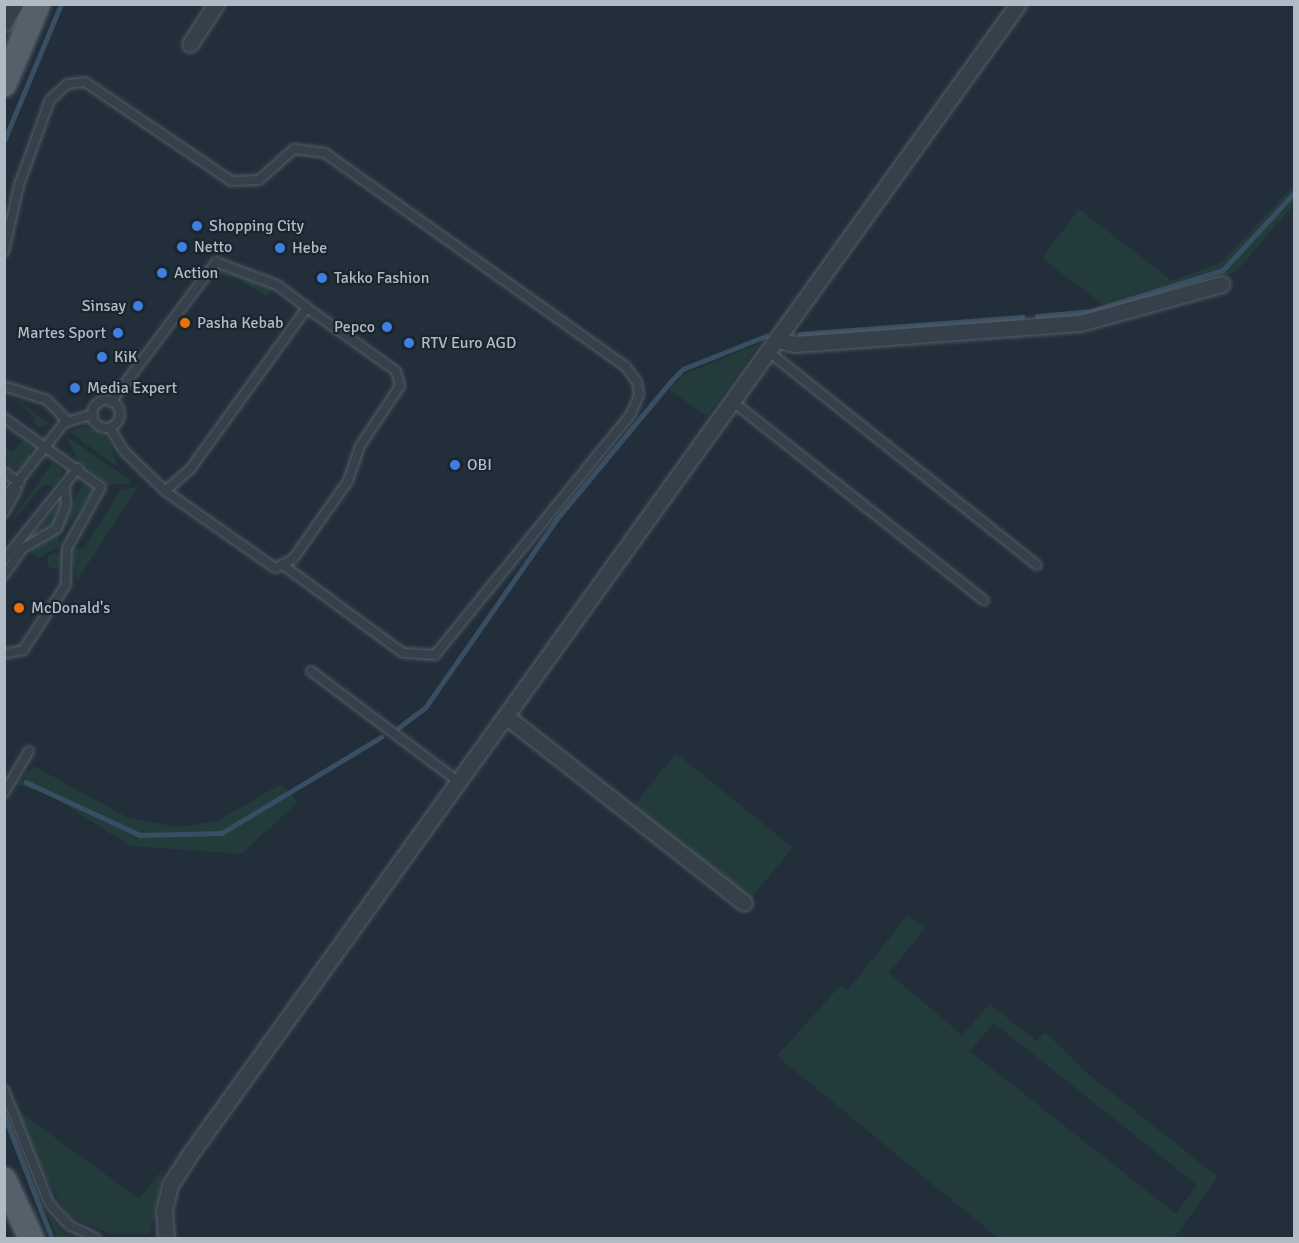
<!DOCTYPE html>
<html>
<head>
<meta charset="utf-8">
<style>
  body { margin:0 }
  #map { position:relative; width:1299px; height:1243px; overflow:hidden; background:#222f3a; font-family:Signika,sans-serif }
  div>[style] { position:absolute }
  .green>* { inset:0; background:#243b3b; transform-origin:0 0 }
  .round { border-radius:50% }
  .stream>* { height:4.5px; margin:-2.25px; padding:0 2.25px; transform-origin:2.25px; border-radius:2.25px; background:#384e63 }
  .roads { filter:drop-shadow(0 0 2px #545e68) drop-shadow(0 0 2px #545e68) }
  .lane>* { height:8px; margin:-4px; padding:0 4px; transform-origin:4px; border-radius:4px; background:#36404a }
  .lane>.ring { margin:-4px; padding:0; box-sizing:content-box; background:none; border:8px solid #36404a; border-radius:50% }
  .street>* { height:15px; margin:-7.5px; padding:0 7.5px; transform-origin:7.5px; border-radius:7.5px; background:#36404a }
  .primary>* { height:24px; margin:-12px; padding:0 12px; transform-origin:12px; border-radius:12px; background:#54606a }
  .dots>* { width:16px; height:16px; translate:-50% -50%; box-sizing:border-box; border:3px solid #1b252f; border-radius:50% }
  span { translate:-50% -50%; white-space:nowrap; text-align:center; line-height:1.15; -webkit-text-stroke:4.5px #1b252f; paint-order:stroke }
  .poi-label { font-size:16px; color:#b1bbc6 }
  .left { translate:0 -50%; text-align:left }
  .right { translate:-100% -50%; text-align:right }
  .frame { position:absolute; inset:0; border:6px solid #b1bbc6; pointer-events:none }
</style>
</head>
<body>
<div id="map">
  <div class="green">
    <i style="clip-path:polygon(22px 5px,26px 5px,5px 53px,5px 39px)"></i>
    <i style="clip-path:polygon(1294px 185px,1294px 204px,1236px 272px,1110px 310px,1042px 258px,1079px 209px,1172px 281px,1222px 262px)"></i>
    <i style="clip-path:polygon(219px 269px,272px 289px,267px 297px,237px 278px,212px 273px)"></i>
    <i style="clip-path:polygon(760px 343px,707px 416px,668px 389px,685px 374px)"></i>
    <i style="clip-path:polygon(5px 392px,52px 425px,37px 427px,33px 415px)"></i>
    <i style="clip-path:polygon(84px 426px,108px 438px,118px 467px,69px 432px)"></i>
    <i style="clip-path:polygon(66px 436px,130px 480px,130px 483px,109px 485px,77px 459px)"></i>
    <i style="clip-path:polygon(24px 440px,32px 446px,30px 458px,23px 468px,8px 469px,5px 447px,12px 452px)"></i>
    <i style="clip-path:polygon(52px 463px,62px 470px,60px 478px,54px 486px,43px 485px,5px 530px)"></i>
    <i style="clip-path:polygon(84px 482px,91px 484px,91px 495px,58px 537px,60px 545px,39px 558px,28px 551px,58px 532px)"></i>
    <i style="clip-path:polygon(138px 487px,77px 581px,70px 548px,83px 549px,121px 490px)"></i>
    <i style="clip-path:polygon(57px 506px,56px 522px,28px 539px)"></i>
    <i class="round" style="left:47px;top:553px;width:16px;height:16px"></i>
    <i style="left:676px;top:753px;width:150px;height:70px;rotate:39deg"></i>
    <i style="clip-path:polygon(34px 766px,128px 818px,178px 827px,217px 821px,281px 784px,298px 802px,241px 854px,130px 846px,52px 796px,15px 784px)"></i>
    <i style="clip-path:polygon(evenodd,908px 915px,925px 928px,889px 973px,962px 1035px,990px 1004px,1036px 1041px,1045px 1032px,1087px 1073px,1218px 1177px,1174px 1238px,998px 1238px,777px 1056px,841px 985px,848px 990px,908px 915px,994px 1023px,1197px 1185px,1176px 1214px,970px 1051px,994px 1023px)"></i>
    <i style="clip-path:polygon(16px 1109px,139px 1199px,163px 1169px,150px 1234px,112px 1234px,69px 1216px,37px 1164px)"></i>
    <i style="clip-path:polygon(45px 1210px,64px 1233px,73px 1238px,57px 1238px)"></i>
  </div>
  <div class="stream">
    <i style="left:4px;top:141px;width:148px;rotate:-67.4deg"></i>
    <i style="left:1037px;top:316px;width:55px;rotate:-5.2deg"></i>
    <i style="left:1092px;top:311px;width:137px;rotate:-17.4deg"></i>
    <i style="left:1223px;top:270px;width:105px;rotate:-47.3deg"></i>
    <i style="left:800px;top:334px;width:223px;rotate:-4.4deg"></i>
    <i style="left:398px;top:728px;width:34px;rotate:-37deg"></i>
    <i style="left:425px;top:708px;width:229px;rotate:-55.1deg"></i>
    <i style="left:556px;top:520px;width:179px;rotate:-50.4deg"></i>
    <i style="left:670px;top:382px;width:18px;rotate:-45deg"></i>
    <i style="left:683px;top:369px;width:89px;rotate:-21.7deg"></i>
    <i style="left:26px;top:782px;width:126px;rotate:24.9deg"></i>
    <i style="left:140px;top:835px;width:82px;rotate:-1.4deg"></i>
    <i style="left:222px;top:833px;width:186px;rotate:-31.1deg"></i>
    <i style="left:4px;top:1114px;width:133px;rotate:68.8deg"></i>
  </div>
  <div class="roads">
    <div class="lane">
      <i style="left:4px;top:252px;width:69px;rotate:-77.4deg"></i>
      <i style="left:19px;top:185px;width:90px;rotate:-70deg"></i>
      <i style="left:50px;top:100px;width:23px;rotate:-43deg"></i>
      <i style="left:67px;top:84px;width:18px;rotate:-6deg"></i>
      <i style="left:85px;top:82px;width:176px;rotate:34.1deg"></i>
      <i style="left:231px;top:181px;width:28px;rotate:-2deg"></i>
      <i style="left:259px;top:180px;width:47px;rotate:-41.5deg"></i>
      <i style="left:294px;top:149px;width:31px;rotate:7deg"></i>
      <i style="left:325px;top:153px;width:369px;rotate:35.4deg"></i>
      <i style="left:626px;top:367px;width:19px;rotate:54deg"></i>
      <i style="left:637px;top:382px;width:13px;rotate:81deg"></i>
      <i style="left:639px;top:395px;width:21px;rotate:113deg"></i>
      <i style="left:631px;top:414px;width:311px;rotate:129.1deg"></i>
      <i style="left:435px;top:655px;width:32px;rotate:-176deg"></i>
      <i style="left:403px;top:653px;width:147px;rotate:-143.8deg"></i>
      <i style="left:307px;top:308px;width:109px;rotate:35.3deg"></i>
      <i style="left:396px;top:371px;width:16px;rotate:75deg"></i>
      <i style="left:400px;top:386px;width:72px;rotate:123.7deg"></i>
      <i style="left:360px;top:446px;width:37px;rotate:109deg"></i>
      <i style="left:348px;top:481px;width:95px;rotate:125.2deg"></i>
      <i style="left:293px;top:559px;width:20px;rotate:153deg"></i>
      <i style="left:275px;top:568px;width:134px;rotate:-145deg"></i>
      <i style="left:165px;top:491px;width:35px;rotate:-41deg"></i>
      <i style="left:191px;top:468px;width:198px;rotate:-54.1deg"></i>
      <i style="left:769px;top:352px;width:342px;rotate:38.5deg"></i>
      <i style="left:4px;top:386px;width:45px;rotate:18deg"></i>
      <i style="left:47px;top:400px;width:29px;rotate:46deg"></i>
      <i class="ring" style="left:92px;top:400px;width:20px;height:20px"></i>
      <i style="left:111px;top:402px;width:175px;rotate:-53.1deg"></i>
      <i style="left:216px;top:262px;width:65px;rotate:20.7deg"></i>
      <i style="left:277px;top:285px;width:38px;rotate:37deg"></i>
      <i style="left:733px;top:402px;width:320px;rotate:38.3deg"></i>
      <i style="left:4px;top:418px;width:119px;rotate:35.4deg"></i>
      <i style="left:101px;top:487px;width:70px;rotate:119.1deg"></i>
      <i style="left:67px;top:548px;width:37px;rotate:92deg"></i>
      <i style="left:66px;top:585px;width:78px;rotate:123.5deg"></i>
      <i style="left:23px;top:650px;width:19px;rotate:168deg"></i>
      <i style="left:110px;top:428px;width:26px;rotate:59deg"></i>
      <i style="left:123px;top:450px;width:59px;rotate:44.3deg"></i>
      <i style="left:4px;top:472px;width:19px;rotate:35deg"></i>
      <i style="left:4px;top:499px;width:97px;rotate:-51.7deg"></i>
      <i style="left:64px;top:423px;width:30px;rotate:-17deg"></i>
      <i style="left:4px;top:513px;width:26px;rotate:-61deg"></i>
      <i style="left:4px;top:560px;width:118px;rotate:-51.2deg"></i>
      <i style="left:4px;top:575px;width:33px;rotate:-55deg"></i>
      <i style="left:23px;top:548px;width:39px;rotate:-30deg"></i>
      <i style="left:57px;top:528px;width:26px;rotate:-69deg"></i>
      <i style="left:66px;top:504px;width:19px;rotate:-93deg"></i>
      <i style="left:311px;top:671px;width:185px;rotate:36.9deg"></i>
      <i style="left:4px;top:793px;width:49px;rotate:-59.2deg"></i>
      <i style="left:4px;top:1090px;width:122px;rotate:68.3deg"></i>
      <i style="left:49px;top:1203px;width:30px;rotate:48deg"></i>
      <i style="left:69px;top:1225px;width:30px;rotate:26deg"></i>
    </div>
    <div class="street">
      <i style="left:4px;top:23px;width:22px;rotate:-60deg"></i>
      <i style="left:190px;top:44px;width:48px;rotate:-57deg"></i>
      <i style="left:778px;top:340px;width:17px;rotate:13deg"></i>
      <i style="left:795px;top:344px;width:286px;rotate:-4.2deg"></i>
      <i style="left:1080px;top:323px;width:147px;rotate:-15.4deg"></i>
      <i style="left:507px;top:717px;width:301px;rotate:38.1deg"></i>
      <i style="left:166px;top:1238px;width:27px;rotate:-94deg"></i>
      <i style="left:164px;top:1211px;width:27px;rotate:-77deg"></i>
      <i style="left:170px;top:1185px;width:33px;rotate:-57deg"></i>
      <i style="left:188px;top:1157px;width:1421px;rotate:-54.25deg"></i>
    </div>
    <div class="primary">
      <i style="left:4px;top:84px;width:87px;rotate:-67deg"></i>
      <i style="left:4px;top:1180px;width:64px;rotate:65deg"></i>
    </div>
  </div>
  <div class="dots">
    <i style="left:197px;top:226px;background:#3f7fe0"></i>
    <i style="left:182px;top:247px;background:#3f7fe0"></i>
    <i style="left:280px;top:248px;background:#3f7fe0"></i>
    <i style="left:162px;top:273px;background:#3f7fe0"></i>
    <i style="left:322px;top:278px;background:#3f7fe0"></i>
    <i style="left:138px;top:306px;background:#3f7fe0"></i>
    <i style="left:185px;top:323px;background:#e8710a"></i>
    <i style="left:387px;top:327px;background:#3f7fe0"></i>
    <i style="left:118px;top:333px;background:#3f7fe0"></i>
    <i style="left:409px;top:343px;background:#3f7fe0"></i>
    <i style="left:102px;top:357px;background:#3f7fe0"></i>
    <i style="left:75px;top:388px;background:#3f7fe0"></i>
    <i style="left:455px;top:465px;background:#3f7fe0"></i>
    <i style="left:19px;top:608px;background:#e8710a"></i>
  </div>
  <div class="poi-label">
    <span class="left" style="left:209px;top:226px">Shopping City</span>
    <span class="left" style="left:194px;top:247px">Netto</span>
    <span class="left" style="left:292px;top:248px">Hebe</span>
    <span class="left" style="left:174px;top:273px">Action</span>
    <span class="left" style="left:334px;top:278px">Takko Fashion</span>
    <span class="right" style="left:126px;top:306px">Sinsay</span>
    <span class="left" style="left:197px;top:323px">Pasha Kebab</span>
    <span class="right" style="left:375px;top:327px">Pepco</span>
    <span class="right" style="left:106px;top:333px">Martes Sport</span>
    <span class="left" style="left:421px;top:343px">RTV Euro AGD</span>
    <span class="left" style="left:114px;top:357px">KiK</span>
    <span class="left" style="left:87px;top:388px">Media Expert</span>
    <span class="left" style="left:467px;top:465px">OBI</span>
    <span class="left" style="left:31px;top:608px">McDonald's</span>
  </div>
  <div class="frame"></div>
</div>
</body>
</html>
